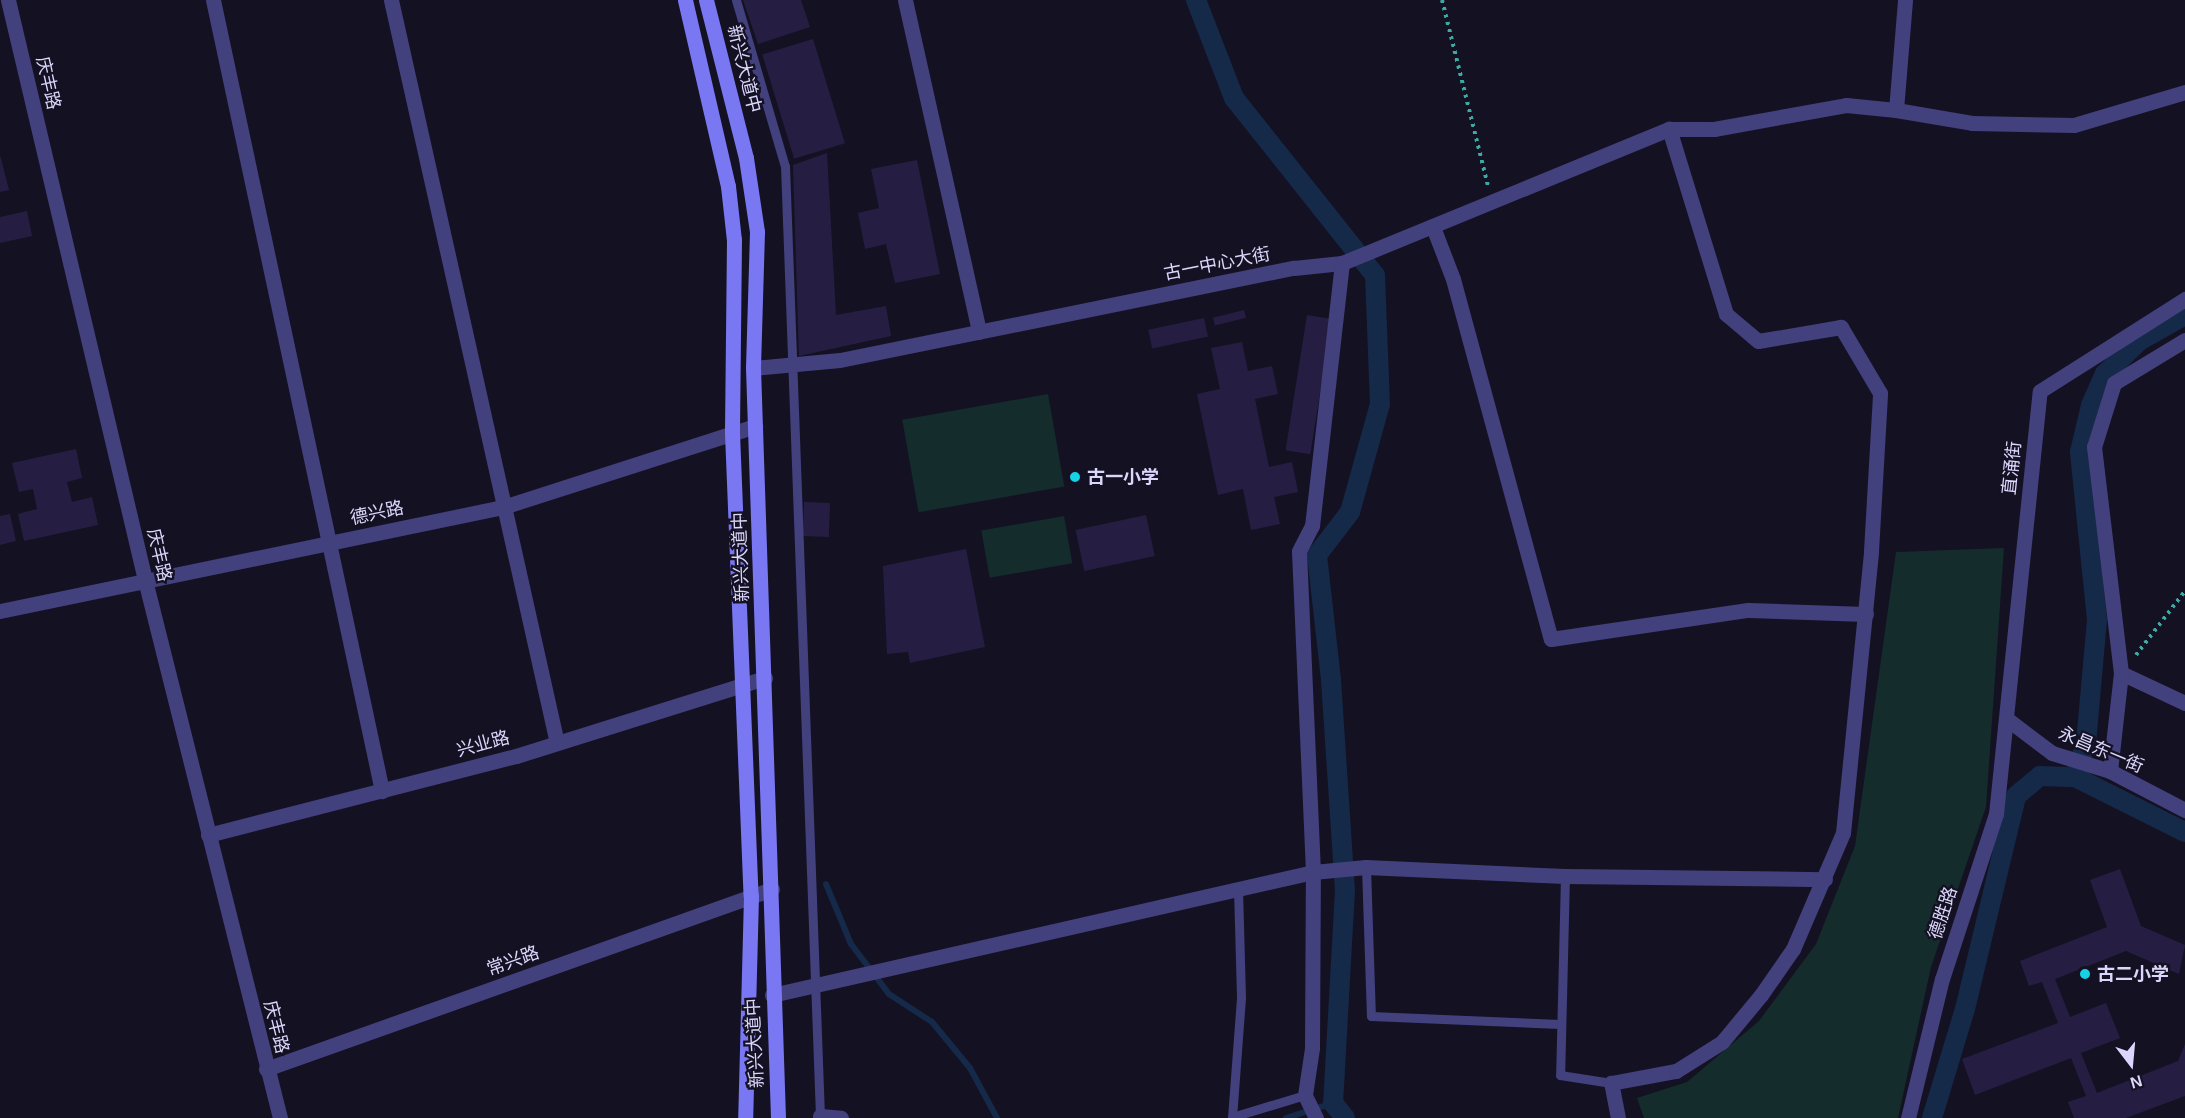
<!DOCTYPE html>
<html>
<head>
<meta charset="utf-8">
<style>
  body { margin:0 }
  #map { position:relative; width:2185px; height:1118px; overflow:hidden; background:#141123; font-family:Helvetica,"Noto Sans SC",sans-serif }
  div>[style] { position:absolute }
  .green>* { inset:0; background:#142c2b; transform-origin:0 0 }
  .stream>* { height:6px; margin:-3px; padding:0 3px; transform-origin:3px; border-radius:3px; background:#152949 }
  .canal>* { height:20px; margin:-10px; padding:0 10px; transform-origin:10px; border-radius:10px; background:#152949 }
  .building>* { inset:0; background:#261e42; transform-origin:0 0 }
  .path>* { height:4px; margin-top:-2px; transform-origin:0; background:repeating-linear-gradient(90deg,#3baba4 0 3px,transparent 0 7.5px) }
  .service>* { height:9px; margin:-4.5px; padding:0 4.5px; transform-origin:4.5px; border-radius:4.5px; background:#42407d }
  .minor>* { height:15px; margin:-7.5px; padding:0 7.5px; transform-origin:7.5px; border-radius:7.5px; background:#42407d }
  .secondary>* { height:15px; margin:-7.5px; padding:0 7.5px; transform-origin:7.5px; border-radius:7.5px; background:#7a77f2 }
  .dots>* { width:16px; height:16px; translate:-50% -50%; box-sizing:border-box; border:3px solid #141123; border-radius:50% }
  span { translate:-50% -50%; white-space:nowrap; text-align:center; line-height:1.15; -webkit-text-stroke:4.5px #141123; paint-order:stroke }
  .street-label { font-size:18px; color:#dbd6fb }
  .poi-label { font-size:18px; color:#dbd6fb; font-weight:700 }
  .left { translate:0 -50%; text-align:left }
  .north { position:absolute; left:2101px; top:1034px; width:60px; height:60px; -webkit-text-stroke:4px #141123; paint-order:stroke; rotate:164deg; font-size:16px; font-weight:700; line-height:24px; text-align:center; color:#dbd6fb }
  .north::after { content:''; display:block; margin:auto; width:21px; height:27px; background:#dbd6fb; clip-path:polygon(50% 0,100% 100%,50% 72%,0 100%) }
</style>
</head>
<body>
<div id="map">
  <div class="green">
    <i style="left:1048px;top:394px;width:94px;height:148px;rotate:80deg"></i>
    <i style="left:1064px;top:516px;width:48px;height:84px;rotate:80deg"></i>
    <i style="clip-path:polygon(2004px 548px,1986px 807px,1931px 967px,1898px 1118px,1644px 1118px,1637px 1098px,1687px 1082px,1759px 1021px,1816px 944px,1855px 846px,1896px 552px)"></i>
  </div>
  <div class="stream">
    <i style="left:826px;top:884px;width:65px;rotate:67.4deg"></i>
    <i style="left:851px;top:944px;width:63px;rotate:52.8deg"></i>
    <i style="left:889px;top:994px;width:51px;rotate:33.1deg"></i>
    <i style="left:932px;top:1022px;width:60px;rotate:50.4deg"></i>
    <i style="left:970px;top:1068px;width:57px;rotate:61.6deg"></i>
    <i style="left:1286px;top:1118px;width:49px;rotate:-17.7deg"></i>
  </div>
  <div class="canal">
    <i style="left:1196px;top:0;width:105px;rotate:68.8deg"></i>
    <i style="left:1234px;top:98px;width:226px;rotate:51.5deg"></i>
    <i style="left:1375px;top:275px;width:129px;rotate:87.8deg"></i>
    <i style="left:1380px;top:404px;width:112px;rotate:105.5deg"></i>
    <i style="left:1350px;top:512px;width:54px;rotate:127.5deg"></i>
    <i style="left:1317px;top:555px;width:126px;rotate:83.6deg"></i>
    <i style="left:1331px;top:680px;width:210px;rotate:86.2deg"></i>
    <i style="left:1345px;top:890px;width:213px;rotate:93.2deg"></i>
    <i style="left:1333px;top:1103px;width:19px;rotate:51deg"></i>
    <i style="left:2075px;top:777px;width:36px;rotate:-72deg"></i>
    <i style="left:2086px;top:743px;width:123px;rotate:-84.9deg"></i>
    <i style="left:2097px;top:620px;width:169px;rotate:-95.8deg"></i>
    <i style="left:2080px;top:452px;width:48px;rotate:-76.8deg"></i>
    <i style="left:2091px;top:405px;width:34px;rotate:-66deg"></i>
    <i style="left:2105px;top:374px;width:47px;rotate:-44.1deg"></i>
    <i style="left:2139px;top:341px;width:53px;rotate:-29.5deg"></i>
    <i style="left:1932px;top:1118px;width:114px;rotate:-73.2deg"></i>
    <i style="left:1965px;top:1009px;width:219px;rotate:-76.5deg"></i>
    <i style="left:2016px;top:796px;width:31px;rotate:-40deg"></i>
    <i style="left:2040px;top:776px;width:35px;rotate:2deg"></i>
    <i style="left:2075px;top:777px;width:123px;rotate:26.6deg"></i>
  </div>
  <div class="building">
    <i style="clip-path:polygon(743px 0,801px 0,810px 27px,758px 44px)"></i>
    <i style="left:813px;top:39px;width:109px;height:53px;rotate:73deg"></i>
    <i style="clip-path:polygon(827px 153px,836px 315px,886px 306px,891px 336px,799px 356px,793px 165px)"></i>
    <i style="clip-path:polygon(0 155px,9px 190px,0 192px)"></i>
    <i style="clip-path:polygon(917px 160px,940px 274px,895px 283px,886px 244px,865px 249px,858px 213px,879px 208px,871px 169px)"></i>
    <i style="clip-path:polygon(27px 211px,32px 236px,0 243px,0 217px)"></i>
    <i style="left:1244px;top:310px;width:8px;height:32px;rotate:76deg"></i>
    <i style="left:1307px;top:315px;width:25px;height:137px;rotate:9deg"></i>
    <i style="left:1204px;top:318px;width:19px;height:57px;rotate:78deg"></i>
    <i style="clip-path:polygon(1242px 342px,1248px 371px,1272px 366px,1278px 394px,1255px 399px,1269px 467px,1292px 462px,1298px 492px,1274px 497px,1280px 524px,1251px 530px,1243px 489px,1218px 495px,1197px 394px,1220px 389px,1211px 348px)"></i>
    <i style="clip-path:polygon(76px 449px,82px 478px,67px 482px,72px 502px,92px 497px,98px 525px,24px 541px,18px 514px,37px 509px,33px 489px,19px 492px,12px 463px)"></i>
    <i style="left:804px;top:502px;width:26px;height:34px;rotate:2deg"></i>
    <i style="clip-path:polygon(10px 514px,16px 541px,0 545px,0 516px)"></i>
    <i style="left:1146px;top:515px;width:42px;height:72px;rotate:78deg"></i>
    <i style="clip-path:polygon(966px 549px,985px 647px,910px 663px,908px 652px,887px 654px,883px 566px)"></i>
    <i style="clip-path:polygon(2120px 869px,2141px 926px,2185px 945px,2179px 974px,2126px 951px,2055px 979px,2070px 1017px,2106px 1003px,2120px 1038px,2081px 1053px,2097px 1093px,2178px 1061px,2185px 1044px,2185px 1096px,2126px 1118px,2074px 1118px,2068px 1102px,2086px 1096px,2071px 1058px,1975px 1095px,1962px 1059px,2058px 1023px,2042px 982px,2029px 986px,2020px 961px,2107px 927px,2090px 880px)"></i>
  </div>
  <div class="path">
    <i style="left:1442px;top:0;width:192px;rotate:76.1deg"></i>
    <i style="left:2136px;top:655px;width:81px;rotate:-52.6deg"></i>
  </div>
  <div class="service">
    <i style="left:736px;top:0;width:173px;rotate:73.6deg"></i>
    <i style="left:785px;top:166px;width:953px;rotate:87.89deg"></i>
    <i style="left:1366px;top:867px;width:149px;rotate:88.1deg"></i>
    <i style="left:1371px;top:1016px;width:189px;rotate:2.4deg"></i>
    <i style="left:1565px;top:876px;width:199px;rotate:91.4deg"></i>
    <i style="left:1560px;top:1075px;width:52px;rotate:8.9deg"></i>
    <i style="left:1238px;top:889px;width:109px;rotate:88.4deg"></i>
    <i style="left:1241px;top:998px;width:119px;rotate:94.3deg"></i>
    <i style="left:1232px;top:1117px;width:76px;rotate:-16.8deg"></i>
  </div>
  <div class="minor">
    <i style="left:8px;top:0;width:596px;rotate:76.71deg"></i>
    <i style="left:145px;top:580px;width:555px;rotate:75.91deg"></i>
    <i style="left:213px;top:0;width:809px;rotate:77.94deg"></i>
    <i style="left:391px;top:0;width:761px;rotate:77.41deg"></i>
    <i style="left:905px;top:0;width:340px;rotate:77.4deg"></i>
    <i style="left:1896px;top:110px;width:77px;rotate:9.7deg"></i>
    <i style="left:1972px;top:123px;width:102px;rotate:1.1deg"></i>
    <i style="left:2074px;top:125px;width:116px;rotate:-16.6deg"></i>
    <i style="left:1433px;top:227px;width:56px;rotate:69deg"></i>
    <i style="left:1453px;top:279px;width:373px;rotate:74.8deg"></i>
    <i style="left:1551px;top:639px;width:199px;rotate:-8.4deg"></i>
    <i style="left:1748px;top:610px;width:118px;rotate:1.9deg"></i>
    <i style="left:753px;top:368px;width:87px;rotate:-5.3deg"></i>
    <i style="left:840px;top:360px;width:463px;rotate:-11.5deg"></i>
    <i style="left:1294px;top:268px;width:48px;rotate:-5.9deg"></i>
    <i style="left:1342px;top:263px;width:353px;rotate:-22.3deg"></i>
    <i style="left:1669px;top:129px;width:45px"></i>
    <i style="left:1714px;top:129px;width:134px;rotate:-10.3deg"></i>
    <i style="left:1846px;top:105px;width:50px;rotate:5.7deg"></i>
    <i style="left:1896px;top:110px;width:110px;rotate:-85.3deg"></i>
    <i style="left:0;top:611px;width:514px;rotate:-11.68deg"></i>
    <i style="left:503px;top:507px;width:265px;rotate:-17.8deg"></i>
    <i style="left:2121px;top:673px;width:71px;rotate:25.1deg"></i>
    <i style="left:2007px;top:719px;width:56px;rotate:37.1deg"></i>
    <i style="left:2052px;top:753px;width:61px;rotate:17.2deg"></i>
    <i style="left:2110px;top:771px;width:85px;rotate:27.5deg"></i>
    <i style="left:2110px;top:771px;width:99px;rotate:-83.6deg"></i>
    <i style="left:2121px;top:673px;width:228px;rotate:-96.8deg"></i>
    <i style="left:2094px;top:447px;width:67px;rotate:-72.6deg"></i>
    <i style="left:2114px;top:383px;width:83px;rotate:-31.2deg"></i>
    <i style="left:208px;top:835px;width:318px;rotate:-14.4deg"></i>
    <i style="left:516px;top:756px;width:261px;rotate:-17.4deg"></i>
    <i style="left:772px;top:995px;width:555px;rotate:-12.81deg"></i>
    <i style="left:1313px;top:872px;width:53px;rotate:-5.4deg"></i>
    <i style="left:1366px;top:867px;width:199px;rotate:2.6deg"></i>
    <i style="left:1565px;top:876px;width:260px;rotate:0.7deg"></i>
    <i style="left:266px;top:1069px;width:537px;rotate:-19.58deg"></i>
    <i style="left:820px;top:1116px;width:21px;rotate:5deg"></i>
    <i style="left:1316px;top:1118px;width:25px;rotate:-116deg"></i>
    <i style="left:1305px;top:1095px;width:48px;rotate:-81.5deg"></i>
    <i style="left:1312px;top:1048px;width:176px;rotate:-89.7deg"></i>
    <i style="left:1313px;top:872px;width:321px;rotate:-92.5deg"></i>
    <i style="left:1299px;top:551px;width:28px;rotate:-63deg"></i>
    <i style="left:1312px;top:526px;width:265px;rotate:-83.5deg"></i>
    <i style="left:1618px;top:1118px;width:36px;rotate:-101deg"></i>
    <i style="left:1611px;top:1083px;width:66px;rotate:-10.5deg"></i>
    <i style="left:1676px;top:1071px;width:54px;rotate:-32.2deg"></i>
    <i style="left:1722px;top:1042px;width:61px;rotate:-50.3deg"></i>
    <i style="left:1761px;top:995px;width:56px;rotate:-55.2deg"></i>
    <i style="left:1793px;top:949px;width:126px;rotate:-66.7deg"></i>
    <i style="left:1843px;top:833px;width:283px;rotate:-84.3deg"></i>
    <i style="left:1871px;top:551px;width:158px;rotate:-86.7deg"></i>
    <i style="left:1880px;top:393px;width:77px;rotate:-120.6deg"></i>
    <i style="left:1841px;top:327px;width:84px;rotate:170.4deg"></i>
    <i style="left:1758px;top:341px;width:42px;rotate:-139.8deg"></i>
    <i style="left:1726px;top:314px;width:194px;rotate:-107.1deg"></i>
    <i style="left:1908px;top:1118px;width:143px;rotate:-76.3deg"></i>
    <i style="left:1942px;top:979px;width:174px;rotate:-71.9deg"></i>
    <i style="left:1996px;top:814px;width:425px;rotate:-84.1deg"></i>
    <i style="left:2040px;top:391px;width:172px;rotate:-32.4deg"></i>
  </div>
  <div class="secondary">
    <i style="left:685px;top:0;width:191px;rotate:77deg"></i>
    <i style="left:728px;top:186px;width:54px;rotate:83.7deg"></i>
    <i style="left:734px;top:240px;width:193px;rotate:90.6deg"></i>
    <i style="left:732px;top:433px;width:463px;rotate:87.7deg"></i>
    <i style="left:751px;top:896px;width:222px;rotate:91.5deg"></i>
    <i style="left:706px;top:0;width:163px;rotate:75.8deg"></i>
    <i style="left:746px;top:158px;width:75px;rotate:81.5deg"></i>
    <i style="left:757px;top:232px;width:136px;rotate:91.7deg"></i>
    <i style="left:753px;top:368px;width:750px;rotate:88.09deg"></i>
  </div>
  <div class="dots">
    <i style="left:1075px;top:477px;background:#16d2e7"></i>
    <i style="left:2085px;top:974px;background:#16d2e7"></i>
  </div>
  <div class="street-label">
    <span style="left:744px;top:69px;rotate:76deg">新兴大道中</span>
    <span style="left:48px;top:83px;rotate:77deg">庆丰路</span>
    <span style="left:1217px;top:264px;rotate:-11deg">古一中心大街</span>
    <span style="left:2012px;top:468px;rotate:-84deg">直涌街</span>
    <span style="left:377px;top:513px;rotate:-12deg">德兴路</span>
    <span style="left:159px;top:555px;rotate:77deg">庆丰路</span>
    <span style="left:741px;top:557px;rotate:-92deg">新兴大道中</span>
    <span style="left:483px;top:744px;rotate:-15deg">兴业路</span>
    <span style="left:2101px;top:750px;rotate:23deg">永昌东一街</span>
    <span style="left:1943px;top:913px;rotate:-72deg">德胜路</span>
    <span style="left:513px;top:961px;rotate:-20deg">常兴路</span>
    <span style="left:276px;top:1027px;rotate:76deg">庆丰路</span>
    <span style="left:755px;top:1043px;rotate:-93deg">新兴大道中</span>
  </div>
  <div class="poi-label">
    <span class="left" style="left:1087px;top:477px">古一小学</span>
    <span class="left" style="left:2097px;top:974px">古二小学</span>
  </div>
  <div class="north">N</div>
</div>
</body>
</html>
